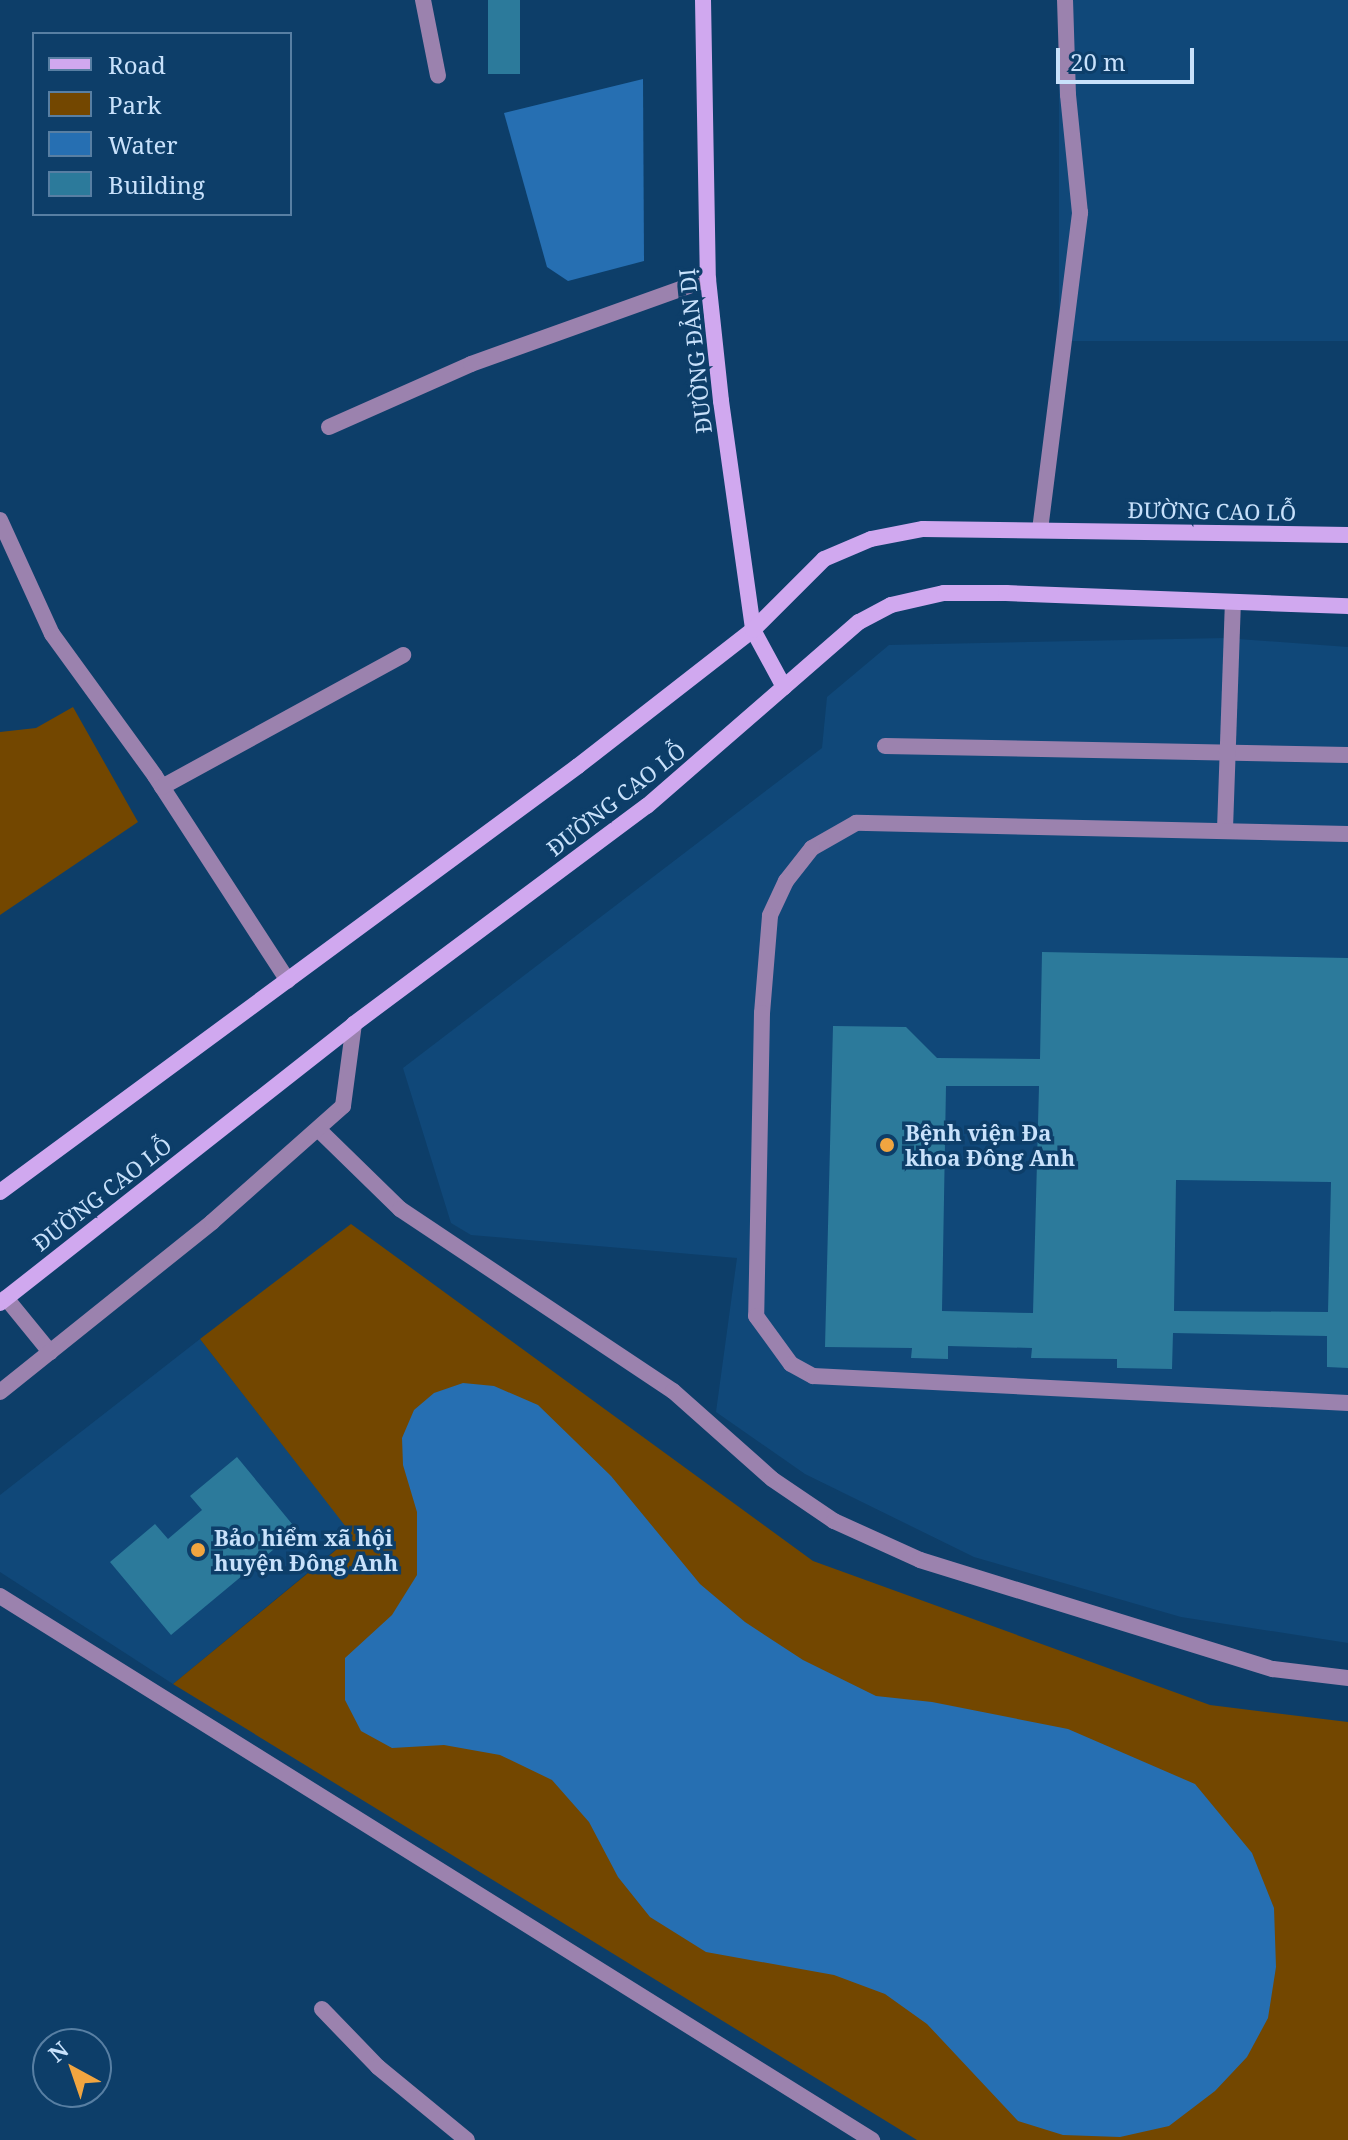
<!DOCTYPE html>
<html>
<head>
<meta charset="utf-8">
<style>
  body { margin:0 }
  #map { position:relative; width:1348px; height:2140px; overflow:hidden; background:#0d3e69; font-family:"Noto Serif",serif }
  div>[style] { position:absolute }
  .built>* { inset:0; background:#104879; transform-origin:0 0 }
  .green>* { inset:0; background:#734700 }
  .water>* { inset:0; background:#266fb2 }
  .building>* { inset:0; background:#2c7a9b; transform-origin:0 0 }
  .lane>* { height:16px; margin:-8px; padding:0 8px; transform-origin:8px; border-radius:8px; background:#9b82ae }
  .street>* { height:16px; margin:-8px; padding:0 8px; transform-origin:8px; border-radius:8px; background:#9b82ae }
  .secondary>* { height:16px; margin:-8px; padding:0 8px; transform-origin:8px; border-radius:8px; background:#d0a8ef }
  .dots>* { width:22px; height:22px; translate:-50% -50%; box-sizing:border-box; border:4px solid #0d3e69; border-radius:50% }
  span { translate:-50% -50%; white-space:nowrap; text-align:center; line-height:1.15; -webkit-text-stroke:7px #0d3e69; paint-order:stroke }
  .street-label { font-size:22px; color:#c8e1fb }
  .poi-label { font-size:22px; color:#c8e1fb; font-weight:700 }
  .left { translate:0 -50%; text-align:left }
  .legend { position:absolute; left:32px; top:32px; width:260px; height:184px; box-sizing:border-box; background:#0d3e69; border:2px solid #587fa3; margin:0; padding:10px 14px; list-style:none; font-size:24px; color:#c8e1fb }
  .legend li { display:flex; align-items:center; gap:16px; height:40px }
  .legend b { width:40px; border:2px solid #587fa3 }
  .north { position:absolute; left:32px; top:2028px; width:80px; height:80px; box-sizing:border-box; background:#0d3e69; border:2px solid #587fa3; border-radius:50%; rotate:320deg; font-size:22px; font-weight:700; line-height:32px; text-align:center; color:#c8e1fb }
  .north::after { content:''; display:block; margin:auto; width:28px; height:36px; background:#f1a540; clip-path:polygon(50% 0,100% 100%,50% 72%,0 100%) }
  .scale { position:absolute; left:1056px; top:48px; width:138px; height:36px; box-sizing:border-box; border:4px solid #c8e1fb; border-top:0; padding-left:10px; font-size:24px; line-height:28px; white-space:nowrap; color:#c8e1fb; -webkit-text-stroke:6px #0d3e69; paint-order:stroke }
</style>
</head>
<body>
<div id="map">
  <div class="built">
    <i style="left:1059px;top:0;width:289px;height:341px"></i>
    <i style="clip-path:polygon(1225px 638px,1348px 647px,1348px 1643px,1181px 1617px,974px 1557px,805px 1474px,716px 1412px,737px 1258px,471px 1235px,451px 1223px,403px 1068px,822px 748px,827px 697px,889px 645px)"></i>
    <i style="clip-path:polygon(200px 1339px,353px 1535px,173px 1684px,0 1572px,0 1495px)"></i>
  </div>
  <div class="green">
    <i style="clip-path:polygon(73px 707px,138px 822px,0 915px,0 732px,36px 728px)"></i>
    <i style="clip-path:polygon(351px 1224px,813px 1561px,1210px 1705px,1348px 1722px,1348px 2140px,917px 2140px,173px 1684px,353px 1536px,200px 1339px)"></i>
  </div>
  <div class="water">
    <i style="clip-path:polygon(643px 79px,644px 261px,568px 281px,547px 267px,504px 113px)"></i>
    <i style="clip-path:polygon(463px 1383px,494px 1386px,538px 1405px,611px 1476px,700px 1584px,745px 1622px,803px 1660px,876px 1696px,932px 1702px,1068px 1729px,1195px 1784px,1252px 1853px,1274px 1908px,1276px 1967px,1268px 2018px,1247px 2057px,1215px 2091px,1169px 2126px,1120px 2137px,1063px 2135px,1018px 2121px,927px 2024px,885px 1994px,834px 1975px,706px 1952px,650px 1917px,618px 1877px,589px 1822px,552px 1780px,500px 1755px,444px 1745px,392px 1748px,361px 1731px,345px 1700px,345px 1658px,392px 1615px,417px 1575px,417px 1512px,403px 1465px,402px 1438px,414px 1410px,434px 1393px)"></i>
  </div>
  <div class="building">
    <i style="left:488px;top:0;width:32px;height:74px"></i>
    <i style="clip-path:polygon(evenodd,1042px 952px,1348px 958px,1348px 1368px,1327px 1367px,1327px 1336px,1173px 1333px,1172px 1369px,1117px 1368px,1117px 1359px,1031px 1358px,1032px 1348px,948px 1346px,948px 1359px,911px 1358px,912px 1348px,825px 1347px,833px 1026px,906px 1027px,937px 1058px,1040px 1059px,1042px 952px,946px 1086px,1039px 1086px,1033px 1313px,942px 1311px,946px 1086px,1042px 952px,1176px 1180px,1331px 1182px,1328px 1312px,1174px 1311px,1176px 1180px)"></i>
    <i style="clip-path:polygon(237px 1457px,297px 1530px,171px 1635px,110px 1562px,155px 1524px,168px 1539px,202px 1510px,190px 1496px)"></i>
  </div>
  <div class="lane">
    <i style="left:885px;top:746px;width:463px;rotate:1.1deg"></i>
    <i style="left:1225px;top:829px;width:225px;rotate:-88deg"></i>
    <i style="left:1348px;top:834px;width:492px;rotate:-178.7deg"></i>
    <i style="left:856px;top:823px;width:51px;rotate:150.4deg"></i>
    <i style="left:812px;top:848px;width:42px;rotate:128.2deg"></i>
    <i style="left:786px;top:881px;width:38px;rotate:115deg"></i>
    <i style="left:770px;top:916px;width:97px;rotate:94.7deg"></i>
    <i style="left:762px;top:1013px;width:303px;rotate:91.1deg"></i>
    <i style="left:756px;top:1316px;width:59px;rotate:53.9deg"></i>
    <i style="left:791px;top:1364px;width:25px;rotate:29deg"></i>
    <i style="left:813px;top:1376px;width:536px;rotate:2.89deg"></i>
  </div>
  <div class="street">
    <i style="left:423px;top:0;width:77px;rotate:78.8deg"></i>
    <i style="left:329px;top:427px;width:155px;rotate:-23.9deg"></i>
    <i style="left:471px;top:364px;width:252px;rotate:-19.7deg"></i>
    <i style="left:0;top:520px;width:125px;rotate:65.5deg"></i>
    <i style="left:52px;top:634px;width:175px;rotate:54deg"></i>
    <i style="left:155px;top:776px;width:244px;rotate:57deg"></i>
    <i style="left:1040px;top:530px;width:320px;rotate:-82.8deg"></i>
    <i style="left:1080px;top:213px;width:119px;rotate:-95.8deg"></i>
    <i style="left:1068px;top:95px;width:95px;rotate:-91.8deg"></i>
    <i style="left:162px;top:787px;width:275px;rotate:-28.7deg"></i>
    <i style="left:318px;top:1129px;width:115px;rotate:44.3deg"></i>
    <i style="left:400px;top:1209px;width:328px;rotate:33.7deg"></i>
    <i style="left:673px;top:1391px;width:132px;rotate:41.6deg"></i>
    <i style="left:772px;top:1479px;width:75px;rotate:34.1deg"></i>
    <i style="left:834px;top:1521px;width:94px;rotate:24.4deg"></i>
    <i style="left:920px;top:1560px;width:369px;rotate:17.2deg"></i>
    <i style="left:1273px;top:1669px;width:76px;rotate:6.8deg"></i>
    <i style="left:6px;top:1298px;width:70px;rotate:50.8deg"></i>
    <i style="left:0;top:1392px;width:272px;rotate:-38.7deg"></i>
    <i style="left:212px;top:1222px;width:175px;rotate:-41.5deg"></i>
    <i style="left:343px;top:1106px;width:83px;rotate:-82.4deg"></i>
    <i style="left:0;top:1596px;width:1028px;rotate:31.96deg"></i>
    <i style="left:322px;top:2009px;width:81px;rotate:46deg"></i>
    <i style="left:378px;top:2067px;width:115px;rotate:39.4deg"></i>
  </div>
  <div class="secondary">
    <i style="left:703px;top:0;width:279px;rotate:89deg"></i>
    <i style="left:708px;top:279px;width:123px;rotate:83.9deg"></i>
    <i style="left:721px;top:401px;width:231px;rotate:82deg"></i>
    <i style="left:753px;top:630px;width:65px;rotate:61.5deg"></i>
    <i style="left:0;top:1192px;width:718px;rotate:-36.39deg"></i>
    <i style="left:578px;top:766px;width:222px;rotate:-37.9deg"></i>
    <i style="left:753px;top:630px;width:100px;rotate:-45deg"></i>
    <i style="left:824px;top:559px;width:51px;rotate:-23.1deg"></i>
    <i style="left:871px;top:539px;width:53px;rotate:-10.9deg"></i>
    <i style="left:923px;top:529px;width:425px;rotate:0.8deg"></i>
    <i style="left:0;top:1303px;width:451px;rotate:-38.2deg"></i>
    <i style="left:354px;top:1024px;width:365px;rotate:-36.7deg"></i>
    <i style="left:647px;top:806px;width:281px;rotate:-41deg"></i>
    <i style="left:859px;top:622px;width:36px;rotate:-28deg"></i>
    <i style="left:891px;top:605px;width:54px;rotate:-12.8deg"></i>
    <i style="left:944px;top:593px;width:62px"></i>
    <i style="left:1006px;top:593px;width:342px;rotate:2.2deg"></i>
  </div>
  <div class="dots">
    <i style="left:887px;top:1145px;background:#f1a540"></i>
    <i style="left:198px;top:1550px;background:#f1a540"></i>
  </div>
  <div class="street-label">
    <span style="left:695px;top:351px;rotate:-96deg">ĐƯỜNG ĐẢN DỊ</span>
    <span style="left:1212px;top:511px;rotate:1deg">ĐƯỜNG CAO LỖ</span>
    <span style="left:616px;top:799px;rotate:-38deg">ĐƯỜNG CAO LỖ</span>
    <span style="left:102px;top:1194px;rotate:-38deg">ĐƯỜNG CAO LỖ</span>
  </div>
  <div class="poi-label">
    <span class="left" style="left:905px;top:1145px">Bệnh viện Đa<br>khoa Đông Anh</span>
    <span class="left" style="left:214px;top:1550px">Bảo hiểm xã hội<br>huyện Đông Anh</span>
  </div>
  <ul class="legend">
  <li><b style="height:10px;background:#d0a8ef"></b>Road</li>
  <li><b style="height:22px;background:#734700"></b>Park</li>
  <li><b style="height:22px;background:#266fb2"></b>Water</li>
  <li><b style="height:22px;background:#2c7a9b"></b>Building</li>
  </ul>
  <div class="north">N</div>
  <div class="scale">20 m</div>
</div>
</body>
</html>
